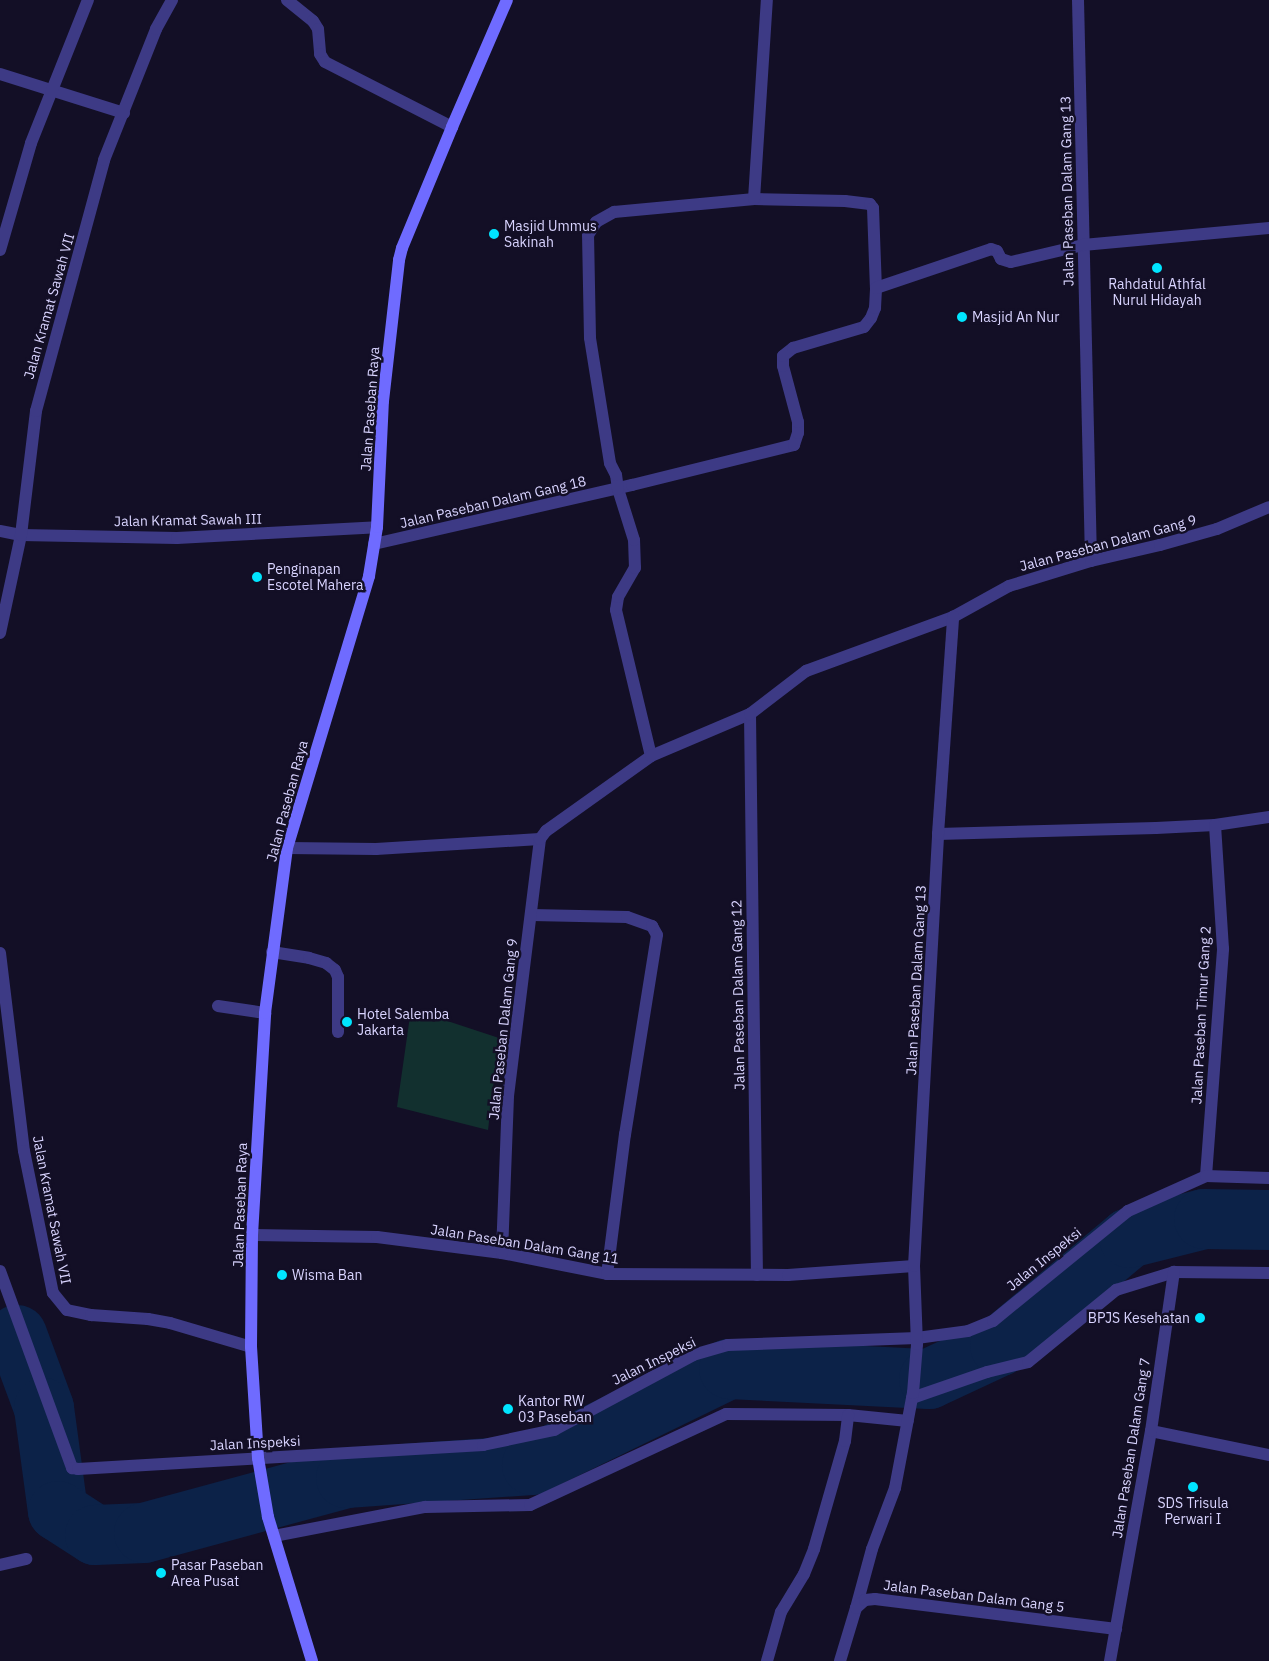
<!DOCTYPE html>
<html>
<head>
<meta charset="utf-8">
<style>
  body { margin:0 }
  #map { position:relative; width:1269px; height:1661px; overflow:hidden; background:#130f26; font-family:"IBM Plex Sans",sans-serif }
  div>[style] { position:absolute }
  .green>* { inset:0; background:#12302f }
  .river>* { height:60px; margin:-30px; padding:0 30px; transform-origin:30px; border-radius:30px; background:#0c2248 }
  .service>* { height:12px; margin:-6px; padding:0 6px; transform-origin:6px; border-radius:6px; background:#3d3a85 }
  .minor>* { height:12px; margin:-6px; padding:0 6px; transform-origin:6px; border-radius:6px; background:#3d3a85 }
  .secondary>* { height:12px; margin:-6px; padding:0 6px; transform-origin:6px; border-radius:6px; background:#6f6bff }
  .dots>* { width:14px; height:14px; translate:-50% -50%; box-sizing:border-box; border:2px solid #130f26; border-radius:50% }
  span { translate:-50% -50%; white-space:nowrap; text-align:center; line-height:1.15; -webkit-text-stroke:5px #130f26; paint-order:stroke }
  .street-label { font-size:14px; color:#d9d4ff }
  .poi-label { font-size:14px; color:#d9d4ff }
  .left { translate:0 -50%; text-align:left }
  .right { translate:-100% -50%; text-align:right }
</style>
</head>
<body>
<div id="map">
  <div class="green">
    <i style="clip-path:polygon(411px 1009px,499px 1038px,488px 1130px,397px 1107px)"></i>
  </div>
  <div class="river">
    <i style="left:17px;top:1335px;width:78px;rotate:69.7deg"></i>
    <i style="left:44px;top:1408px;width:104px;rotate:82.3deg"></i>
    <i style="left:58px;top:1511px;width:44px;rotate:33deg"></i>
    <i style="left:95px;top:1535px;width:49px;rotate:-2.3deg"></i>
    <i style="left:144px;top:1533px;width:209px;rotate:-15.2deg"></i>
    <i style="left:346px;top:1478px;width:186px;rotate:-4deg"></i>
    <i style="left:532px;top:1465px;width:219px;rotate:-26deg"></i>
    <i style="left:729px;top:1369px;width:200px;rotate:2.9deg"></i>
    <i style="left:929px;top:1379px;width:78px;rotate:-24.9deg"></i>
    <i style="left:1000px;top:1346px;width:168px;rotate:-39.9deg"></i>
    <i style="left:1129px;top:1238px;width:77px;rotate:-14.2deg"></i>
    <i style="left:1204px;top:1219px;width:65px;rotate:0.9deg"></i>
  </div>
  <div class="service">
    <i style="left:272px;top:952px;width:37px;rotate:9deg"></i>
    <i style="left:309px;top:958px;width:18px;rotate:16deg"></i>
    <i style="left:326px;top:963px;width:11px;rotate:38deg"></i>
    <i style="left:335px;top:970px;width:8px;rotate:67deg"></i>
    <i style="left:338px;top:977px;width:55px;rotate:90deg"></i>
    <i style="left:218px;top:1006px;width:48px;rotate:8.5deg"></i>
  </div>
  <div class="minor">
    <i style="left:287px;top:0;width:33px;rotate:39deg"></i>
    <i style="left:313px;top:21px;width:9px;rotate:58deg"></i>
    <i style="left:318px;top:29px;width:25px;rotate:85deg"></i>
    <i style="left:320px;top:54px;width:9px;rotate:58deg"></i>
    <i style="left:325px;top:62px;width:143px;rotate:27.1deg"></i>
    <i style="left:1078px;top:0;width:561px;rotate:88.67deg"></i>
    <i style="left:0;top:74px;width:130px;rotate:17.5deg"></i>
    <i style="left:754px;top:199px;width:91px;rotate:1.3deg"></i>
    <i style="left:845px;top:201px;width:25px;rotate:7deg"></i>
    <i style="left:870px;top:204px;width:5px;rotate:53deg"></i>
    <i style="left:873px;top:208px;width:80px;rotate:87.9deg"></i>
    <i style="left:0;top:250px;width:111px;rotate:-73.8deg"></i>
    <i style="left:31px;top:143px;width:154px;rotate:-68.3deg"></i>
    <i style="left:0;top:531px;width:21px;rotate:11deg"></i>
    <i style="left:21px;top:535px;width:156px;rotate:1.1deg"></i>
    <i style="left:177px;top:538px;width:200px;rotate:-3.1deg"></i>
    <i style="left:374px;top:544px;width:265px;rotate:-12.9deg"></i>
    <i style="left:632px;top:485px;width:167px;rotate:-13.9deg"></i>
    <i style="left:794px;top:445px;width:13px;rotate:-72deg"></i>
    <i style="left:798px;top:433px;width:11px;rotate:-90deg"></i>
    <i style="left:798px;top:422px;width:58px;rotate:-105deg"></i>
    <i style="left:783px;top:366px;width:10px;rotate:-90deg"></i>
    <i style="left:783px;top:356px;width:13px;rotate:-39deg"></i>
    <i style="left:793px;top:348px;width:74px;rotate:-16.5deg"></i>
    <i style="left:864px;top:327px;width:11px;rotate:-52deg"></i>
    <i style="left:871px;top:318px;width:11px;rotate:-68deg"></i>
    <i style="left:875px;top:308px;width:20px;rotate:-87deg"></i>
    <i style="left:876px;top:288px;width:121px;rotate:-18.7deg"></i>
    <i style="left:991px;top:249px;width:6px;rotate:18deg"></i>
    <i style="left:997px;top:251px;width:9px;rotate:63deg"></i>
    <i style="left:1001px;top:259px;width:10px;rotate:17deg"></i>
    <i style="left:1011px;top:262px;width:74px;rotate:-13.3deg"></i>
    <i style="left:1083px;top:245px;width:187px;rotate:-5.2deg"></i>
    <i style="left:0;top:633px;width:100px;rotate:-77.9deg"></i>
    <i style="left:21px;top:535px;width:125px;rotate:-83.1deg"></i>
    <i style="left:36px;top:411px;width:260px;rotate:-74.8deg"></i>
    <i style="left:104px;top:160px;width:141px;rotate:-68.3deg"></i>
    <i style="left:156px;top:29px;width:33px;rotate:-61deg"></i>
    <i style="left:750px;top:714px;width:561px;rotate:89.29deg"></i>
    <i style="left:651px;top:756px;width:150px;rotate:-103.5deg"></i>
    <i style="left:616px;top:610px;width:13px;rotate:-81deg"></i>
    <i style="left:618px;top:597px;width:34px;rotate:-60deg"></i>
    <i style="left:635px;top:568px;width:28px;rotate:-92deg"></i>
    <i style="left:634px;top:540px;width:53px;rotate:-107.4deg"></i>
    <i style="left:618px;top:489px;width:14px;rotate:-98deg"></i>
    <i style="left:616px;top:475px;width:13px;rotate:-117deg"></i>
    <i style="left:610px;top:463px;width:127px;rotate:-99.1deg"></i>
    <i style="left:590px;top:338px;width:103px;rotate:-91.1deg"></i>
    <i style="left:588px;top:235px;width:15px;rotate:-58deg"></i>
    <i style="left:596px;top:222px;width:21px;rotate:-29deg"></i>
    <i style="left:614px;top:212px;width:141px;rotate:-5.3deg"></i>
    <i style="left:754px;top:199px;width:199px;rotate:-86.3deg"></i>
    <i style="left:938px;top:834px;width:218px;rotate:-1.6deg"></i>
    <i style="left:1156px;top:828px;width:59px;rotate:-2.9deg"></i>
    <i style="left:1215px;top:825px;width:55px;rotate:-8.4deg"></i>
    <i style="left:287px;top:848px;width:89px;rotate:0.6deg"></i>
    <i style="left:376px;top:849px;width:164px;rotate:-3.5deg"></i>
    <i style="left:532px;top:915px;width:95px;rotate:1.2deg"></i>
    <i style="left:627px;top:917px;width:27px;rotate:20deg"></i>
    <i style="left:652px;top:926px;width:10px;rotate:61deg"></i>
    <i style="left:657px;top:935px;width:202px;rotate:99.1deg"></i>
    <i style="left:625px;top:1134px;width:141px;rotate:97.3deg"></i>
    <i style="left:0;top:953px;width:199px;rotate:83.1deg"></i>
    <i style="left:24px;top:1151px;width:145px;rotate:78.5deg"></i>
    <i style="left:53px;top:1293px;width:22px;rotate:51deg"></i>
    <i style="left:67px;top:1310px;width:25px;rotate:12deg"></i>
    <i style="left:91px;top:1315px;width:57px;rotate:4deg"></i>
    <i style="left:148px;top:1319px;width:22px;rotate:10deg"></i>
    <i style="left:170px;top:1323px;width:84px;rotate:16.5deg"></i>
    <i style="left:1206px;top:1176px;width:228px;rotate:-85.7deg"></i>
    <i style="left:1223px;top:949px;width:124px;rotate:-93.7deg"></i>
    <i style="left:252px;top:1235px;width:125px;rotate:0.9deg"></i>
    <i style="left:377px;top:1237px;width:126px;rotate:7.3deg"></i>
    <i style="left:502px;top:1253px;width:107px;rotate:11.3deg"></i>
    <i style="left:607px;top:1274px;width:181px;rotate:0.3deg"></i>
    <i style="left:788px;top:1275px;width:126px;rotate:-4.1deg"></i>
    <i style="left:502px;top:1253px;width:157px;rotate:-87.8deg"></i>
    <i style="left:508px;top:1096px;width:259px;rotate:-82.9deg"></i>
    <i style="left:540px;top:839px;width:10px;rotate:-53deg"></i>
    <i style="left:546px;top:831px;width:129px;rotate:-35.5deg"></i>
    <i style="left:651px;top:756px;width:108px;rotate:-23deg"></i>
    <i style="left:750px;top:714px;width:71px;rotate:-37.5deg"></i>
    <i style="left:806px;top:671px;width:157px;rotate:-20.2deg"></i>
    <i style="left:953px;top:617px;width:64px;rotate:-29deg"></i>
    <i style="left:1009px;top:586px;width:86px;rotate:-17deg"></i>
    <i style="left:1091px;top:561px;width:71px;rotate:-13.1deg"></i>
    <i style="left:1160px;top:545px;width:59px;rotate:-15.7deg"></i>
    <i style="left:1217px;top:529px;width:56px;rotate:-22.9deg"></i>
    <i style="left:0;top:1271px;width:210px;rotate:69.9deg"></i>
    <i style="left:72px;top:1468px;width:6px;rotate:9deg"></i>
    <i style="left:78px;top:1469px;width:406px;rotate:-3.4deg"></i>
    <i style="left:483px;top:1445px;width:73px;rotate:-11.9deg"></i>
    <i style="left:554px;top:1430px;width:158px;rotate:-28.3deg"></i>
    <i style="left:693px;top:1355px;width:36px;rotate:-16deg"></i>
    <i style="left:728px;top:1345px;width:189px;rotate:-2.1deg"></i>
    <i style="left:917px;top:1338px;width:51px;rotate:-7.8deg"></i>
    <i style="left:968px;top:1331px;width:27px;rotate:-22deg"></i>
    <i style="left:993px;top:1321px;width:174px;rotate:-39.2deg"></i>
    <i style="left:1128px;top:1211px;width:85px;rotate:-24.2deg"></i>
    <i style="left:1206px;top:1176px;width:63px;rotate:1.8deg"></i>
    <i style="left:912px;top:1398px;width:79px;rotate:-19.1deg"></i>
    <i style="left:987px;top:1372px;width:42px;rotate:-13.7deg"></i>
    <i style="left:1028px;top:1362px;width:114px;rotate:-39.3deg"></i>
    <i style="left:1116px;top:1290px;width:61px;rotate:-17.2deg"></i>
    <i style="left:1174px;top:1272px;width:95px;rotate:0.6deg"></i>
    <i style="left:1151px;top:1431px;width:120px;rotate:11.5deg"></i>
    <i style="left:274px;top:1536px;width:154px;rotate:-10.9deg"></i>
    <i style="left:425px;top:1507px;width:105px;rotate:-1.1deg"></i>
    <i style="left:530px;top:1505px;width:216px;rotate:-24.9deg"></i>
    <i style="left:726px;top:1414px;width:122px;rotate:0.5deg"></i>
    <i style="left:848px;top:1415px;width:60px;rotate:5.7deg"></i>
    <i style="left:0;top:1565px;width:27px;rotate:-13deg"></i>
    <i style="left:856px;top:1608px;width:61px;rotate:-74.8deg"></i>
    <i style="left:872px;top:1549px;width:65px;rotate:-69.3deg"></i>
    <i style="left:895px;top:1488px;width:97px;rotate:-79.3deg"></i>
    <i style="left:913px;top:1393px;width:49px;rotate:-85.3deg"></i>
    <i style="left:917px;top:1344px;width:78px;rotate:-92.2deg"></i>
    <i style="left:914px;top:1266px;width:433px;rotate:-86.8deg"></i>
    <i style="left:938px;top:834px;width:218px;rotate:-86deg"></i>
    <i style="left:767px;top:1661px;width:51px;rotate:-74.1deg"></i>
    <i style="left:781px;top:1612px;width:44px;rotate:-58.8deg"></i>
    <i style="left:804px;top:1574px;width:27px;rotate:-68deg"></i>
    <i style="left:814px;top:1549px;width:112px;rotate:-74deg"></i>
    <i style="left:845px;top:1441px;width:26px;rotate:-83deg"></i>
    <i style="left:840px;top:1661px;width:55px;rotate:-73.2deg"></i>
    <i style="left:856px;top:1608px;width:12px;rotate:-42deg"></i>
    <i style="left:865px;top:1600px;width:10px;rotate:-6deg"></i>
    <i style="left:875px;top:1599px;width:243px;rotate:7.1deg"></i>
    <i style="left:1110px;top:1661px;width:234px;rotate:-79.9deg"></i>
    <i style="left:1151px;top:1431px;width:161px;rotate:-81.8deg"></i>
  </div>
  <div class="secondary">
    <i style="left:312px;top:1661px;width:151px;rotate:-107deg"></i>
    <i style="left:268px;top:1517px;width:60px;rotate:-99.6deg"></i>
    <i style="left:258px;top:1458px;width:111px;rotate:-93.6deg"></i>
    <i style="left:251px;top:1347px;width:112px;rotate:-89.5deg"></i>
    <i style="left:252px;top:1235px;width:222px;rotate:-86.6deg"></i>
    <i style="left:265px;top:1013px;width:166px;rotate:-82.4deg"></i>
    <i style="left:287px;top:848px;width:284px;rotate:-73.2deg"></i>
    <i style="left:369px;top:576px;width:50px;rotate:-80.7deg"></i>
    <i style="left:377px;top:527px;width:126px;rotate:-87.3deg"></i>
    <i style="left:383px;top:401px;width:142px;rotate:-83.5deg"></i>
    <i style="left:399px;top:260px;width:12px;rotate:-76deg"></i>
    <i style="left:402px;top:248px;width:131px;rotate:-67.5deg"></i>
    <i style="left:452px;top:127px;width:138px;rotate:-66.6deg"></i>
  </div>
  <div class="dots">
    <i style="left:494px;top:234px;background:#00e5ff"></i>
    <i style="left:1157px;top:268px;background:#00e5ff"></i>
    <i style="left:962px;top:317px;background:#00e5ff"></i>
    <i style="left:257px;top:577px;background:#00e5ff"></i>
    <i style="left:347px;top:1022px;background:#00e5ff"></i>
    <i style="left:282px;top:1275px;background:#00e5ff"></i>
    <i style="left:1200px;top:1318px;background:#00e5ff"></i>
    <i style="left:508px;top:1409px;background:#00e5ff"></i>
    <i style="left:1193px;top:1487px;background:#00e5ff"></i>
    <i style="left:161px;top:1573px;background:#00e5ff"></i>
  </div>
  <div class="street-label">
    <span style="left:1067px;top:191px;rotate:-91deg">Jalan Paseban Dalam Gang 13</span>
    <span style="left:49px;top:306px;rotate:-74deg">Jalan Kramat Sawah VII</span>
    <span style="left:370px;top:409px;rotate:-86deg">Jalan Paseban Raya</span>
    <span style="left:493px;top:502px;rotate:-13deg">Jalan Paseban Dalam Gang 18</span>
    <span style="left:188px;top:520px;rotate:-1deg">Jalan Kramat Sawah III</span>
    <span style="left:1108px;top:543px;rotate:-15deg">Jalan Paseban Dalam Gang 9</span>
    <span style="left:287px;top:801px;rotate:-75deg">Jalan Paseban Raya</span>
    <span style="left:916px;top:980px;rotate:-87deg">Jalan Paseban Dalam Gang 13</span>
    <span style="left:738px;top:995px;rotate:-91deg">Jalan Paseban Dalam Gang 12</span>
    <span style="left:1201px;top:1015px;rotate:-87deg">Jalan Paseban Timur Gang 2</span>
    <span style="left:503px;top:1029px;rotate:-84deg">Jalan Paseban Dalam Gang 9</span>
    <span style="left:240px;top:1205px;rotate:-88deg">Jalan Paseban Raya</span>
    <span style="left:52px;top:1210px;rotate:79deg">Jalan Kramat Sawah VII</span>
    <span style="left:525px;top:1244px;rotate:9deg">Jalan Paseban Dalam Gang 11</span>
    <span style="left:1044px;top:1259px;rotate:-39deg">Jalan Inspeksi</span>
    <span style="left:654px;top:1361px;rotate:-26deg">Jalan Inspeksi</span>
    <span style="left:255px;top:1443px;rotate:-3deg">Jalan Inspeksi</span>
    <span style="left:1131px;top:1448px;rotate:-81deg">Jalan Paseban Dalam Gang 7</span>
    <span style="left:974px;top:1596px;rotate:7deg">Jalan Paseban Dalam Gang 5</span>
  </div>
  <div class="poi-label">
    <span class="left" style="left:504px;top:234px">Masjid Ummus<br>Sakinah</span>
    <span style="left:1157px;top:292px">Rahdatul Athfal<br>Nurul Hidayah</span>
    <span class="left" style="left:972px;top:317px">Masjid An Nur</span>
    <span class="left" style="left:267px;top:577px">Penginapan<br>Escotel Mahera</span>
    <span class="left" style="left:357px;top:1022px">Hotel Salemba<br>Jakarta</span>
    <span class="left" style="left:292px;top:1275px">Wisma Ban</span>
    <span class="right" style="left:1190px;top:1318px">BPJS Kesehatan</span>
    <span class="left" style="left:518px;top:1409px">Kantor RW<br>03 Paseban</span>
    <span style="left:1193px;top:1511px">SDS Trisula<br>Perwari I</span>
    <span class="left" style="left:171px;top:1573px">Pasar Paseban<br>Area Pusat</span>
  </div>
</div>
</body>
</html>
